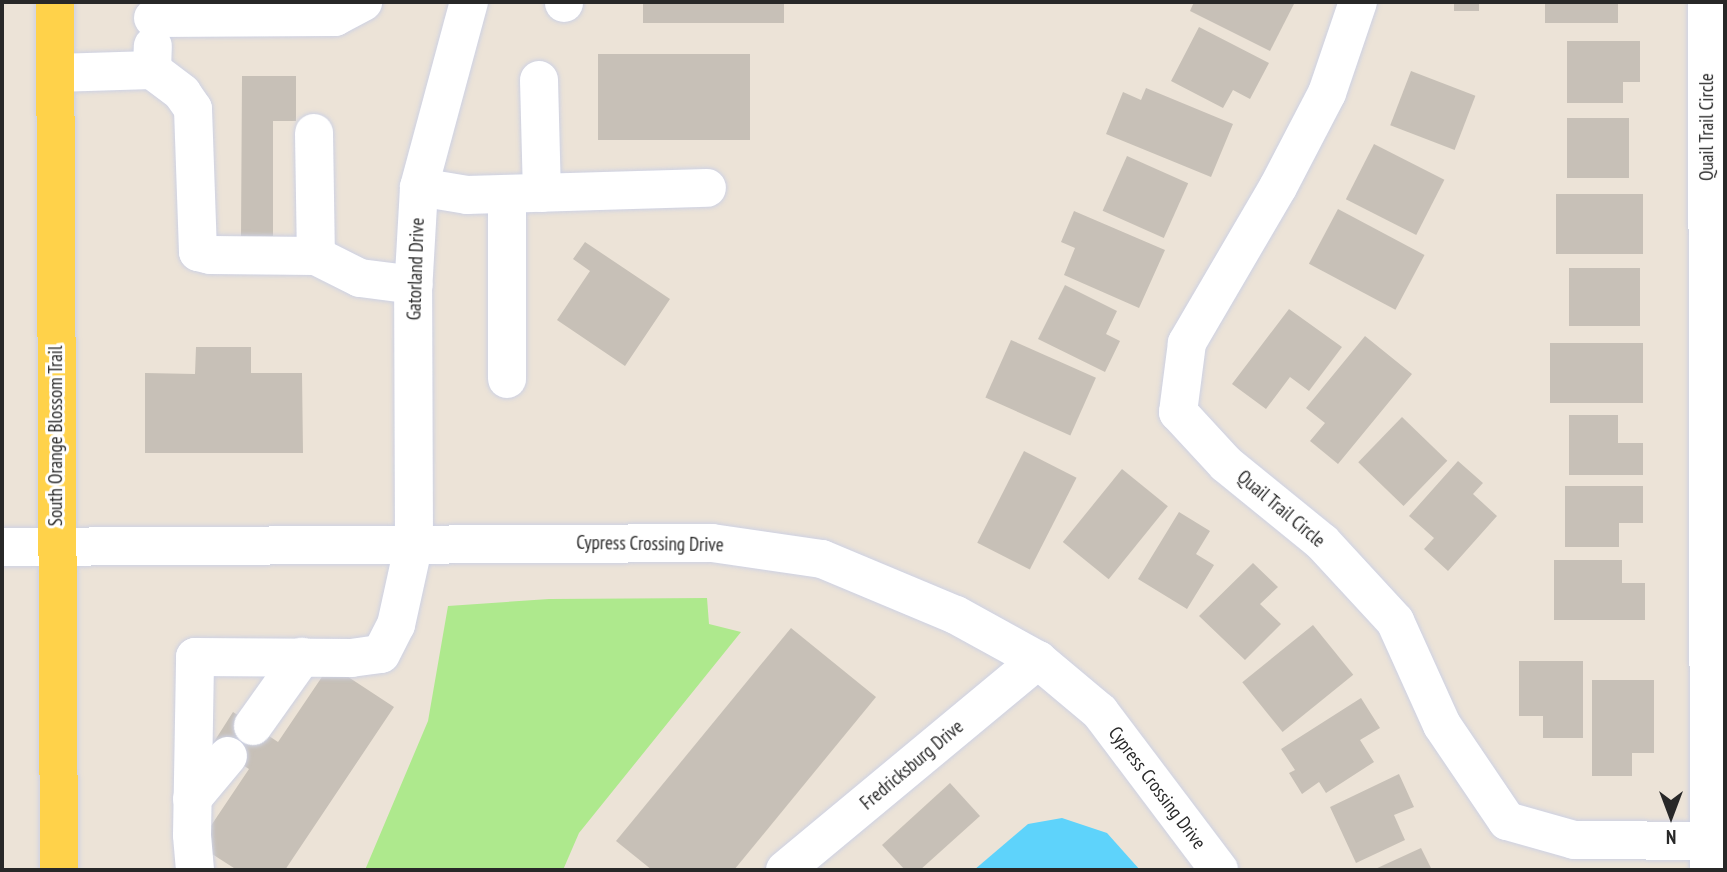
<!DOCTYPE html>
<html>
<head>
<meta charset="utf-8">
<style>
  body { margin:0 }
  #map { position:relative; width:1727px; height:872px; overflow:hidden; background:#ece3d7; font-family:"PT Sans Narrow",sans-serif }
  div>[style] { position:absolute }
  .green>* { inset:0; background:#aee98d }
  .water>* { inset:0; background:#5ed3fb }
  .building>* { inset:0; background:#c7c0b7; transform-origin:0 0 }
  .roads { filter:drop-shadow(0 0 2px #cdd1e3) drop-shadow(0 0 2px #cdd1e3) }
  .minor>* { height:38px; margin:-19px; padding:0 19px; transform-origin:19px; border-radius:19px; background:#fff }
  .major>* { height:38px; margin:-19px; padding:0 19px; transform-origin:19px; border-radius:19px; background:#ffd24a }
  span { translate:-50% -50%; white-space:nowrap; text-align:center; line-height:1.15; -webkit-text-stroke:6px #fff; paint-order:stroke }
  .street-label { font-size:19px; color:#282828 }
  .frame { position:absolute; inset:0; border:4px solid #282828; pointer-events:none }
  .north { position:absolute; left:1636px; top:781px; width:70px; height:70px; -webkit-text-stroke:5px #fff; paint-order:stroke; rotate:180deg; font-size:19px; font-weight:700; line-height:28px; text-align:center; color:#282828 }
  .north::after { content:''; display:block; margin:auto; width:24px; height:32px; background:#282828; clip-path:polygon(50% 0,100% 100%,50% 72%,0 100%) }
</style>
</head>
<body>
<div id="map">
  <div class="green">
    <i style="clip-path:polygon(707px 598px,709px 624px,741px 632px,579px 833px,563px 870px,365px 870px,428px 721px,448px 606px,549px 599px)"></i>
  </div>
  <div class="water">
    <i style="clip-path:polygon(1062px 818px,1107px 833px,1140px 870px,974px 870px,1028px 824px)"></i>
  </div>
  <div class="building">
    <i style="left:643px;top:2px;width:141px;height:21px"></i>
    <i style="clip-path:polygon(1194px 2px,1295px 2px,1270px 51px,1190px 11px)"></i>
    <i style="left:1454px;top:2px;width:25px;height:9px"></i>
    <i style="left:1545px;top:2px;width:73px;height:21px"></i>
    <i style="clip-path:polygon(1199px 27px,1269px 63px,1250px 99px,1233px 90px,1223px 108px,1171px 81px)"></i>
    <i style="clip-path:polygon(1567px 41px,1640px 41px,1640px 82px,1623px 82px,1623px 103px,1567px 103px)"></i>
    <i style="left:598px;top:54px;width:152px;height:86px"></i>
    <i style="left:1411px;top:71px;width:69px;height:58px;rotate:21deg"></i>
    <i style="clip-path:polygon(242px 76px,296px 76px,296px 121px,273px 121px,273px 236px,241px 236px)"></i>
    <i style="clip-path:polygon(1146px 88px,1233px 124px,1211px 177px,1106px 134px,1123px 92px,1141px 100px)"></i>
    <i style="left:1567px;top:118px;width:62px;height:60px"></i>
    <i style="left:1374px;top:144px;width:79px;height:62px;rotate:27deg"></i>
    <i style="left:1127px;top:156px;width:67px;height:60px;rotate:24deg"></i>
    <i style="left:1556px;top:194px;width:87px;height:60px"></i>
    <i style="left:1338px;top:209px;width:98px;height:62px;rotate:28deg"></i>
    <i style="clip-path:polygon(1074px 211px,1165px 250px,1139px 308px,1064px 275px,1075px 248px,1061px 242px)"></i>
    <i style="clip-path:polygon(585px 242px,670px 299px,625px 366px,557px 320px,590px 271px,573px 259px)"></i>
    <i style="left:1569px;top:268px;width:71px;height:58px"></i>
    <i style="clip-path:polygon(1065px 285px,1117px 311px,1106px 334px,1120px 341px,1105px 372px,1038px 339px)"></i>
    <i style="clip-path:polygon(1289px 309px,1342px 347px,1309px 391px,1290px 377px,1266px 409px,1232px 384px)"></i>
    <i style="clip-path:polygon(1365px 336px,1412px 374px,1338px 464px,1310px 441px,1325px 423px,1306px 408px)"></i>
    <i style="left:1011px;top:340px;width:93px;height:63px;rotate:24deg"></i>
    <i style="left:1550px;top:343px;width:93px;height:60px"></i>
    <i style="clip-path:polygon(196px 347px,251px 347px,251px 373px,302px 373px,303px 453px,145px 453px,145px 373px,195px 374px)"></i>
    <i style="clip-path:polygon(1569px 415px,1618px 415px,1618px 443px,1643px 443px,1643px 475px,1569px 475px)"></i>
    <i style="left:1402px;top:417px;width:63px;height:63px;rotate:44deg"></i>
    <i style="left:1024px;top:451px;width:59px;height:103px;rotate:27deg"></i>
    <i style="clip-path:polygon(1458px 461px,1483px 483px,1473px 494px,1497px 516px,1448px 571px,1424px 549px,1434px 538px,1409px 516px)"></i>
    <i style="left:1122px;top:469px;width:59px;height:94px;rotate:39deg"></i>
    <i style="clip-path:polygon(1565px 486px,1643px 486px,1643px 523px,1619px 523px,1619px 547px,1565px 547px)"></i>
    <i style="clip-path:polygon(1179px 512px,1210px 531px,1196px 554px,1214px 565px,1187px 609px,1138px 579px)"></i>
    <i style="clip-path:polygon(1554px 560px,1622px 560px,1622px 583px,1645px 583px,1645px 620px,1554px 620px)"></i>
    <i style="clip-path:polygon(1253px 563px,1278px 587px,1260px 604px,1281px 624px,1245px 660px,1199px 616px)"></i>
    <i style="left:1313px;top:625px;width:64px;height:91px;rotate:51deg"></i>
    <i style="clip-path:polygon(791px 628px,876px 697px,734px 870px,652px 870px,616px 841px)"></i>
    <i style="clip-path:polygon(1519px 661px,1583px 661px,1583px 738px,1543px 738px,1543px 716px,1519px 716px)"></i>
    <i style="clip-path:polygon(330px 665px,394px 707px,285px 870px,237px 870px,198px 845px,249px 769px,212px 745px,233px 712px,278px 742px)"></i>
    <i style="clip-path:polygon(1592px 680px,1654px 680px,1654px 753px,1632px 753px,1632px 776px,1592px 776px)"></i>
    <i style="clip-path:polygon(1361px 698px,1380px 728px,1360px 740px,1374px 762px,1326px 793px,1319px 782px,1302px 794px,1289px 773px,1295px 770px,1281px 749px)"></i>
    <i style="clip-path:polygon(1399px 774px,1414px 807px,1394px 815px,1405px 840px,1356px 863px,1330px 807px)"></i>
    <i style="clip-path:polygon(950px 783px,980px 816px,920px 870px,905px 870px,882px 845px)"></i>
    <i style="clip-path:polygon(1421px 848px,1432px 870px,1373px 870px)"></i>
  </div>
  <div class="roads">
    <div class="minor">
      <i style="left:1358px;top:2px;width:96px;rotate:108.8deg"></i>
      <i style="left:1327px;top:93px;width:106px;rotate:117.5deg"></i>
      <i style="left:1278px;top:187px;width:181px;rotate:120.3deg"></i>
      <i style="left:1187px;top:343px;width:70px;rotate:97.4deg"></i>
      <i style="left:1178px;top:412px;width:71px;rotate:47.3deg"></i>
      <i style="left:1226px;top:464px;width:124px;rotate:39.1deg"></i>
      <i style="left:1322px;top:542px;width:108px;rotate:47.3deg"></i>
      <i style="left:1395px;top:621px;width:114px;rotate:65.7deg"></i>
      <i style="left:1442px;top:725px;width:116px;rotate:55.9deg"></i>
      <i style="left:1507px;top:821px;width:70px;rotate:15.8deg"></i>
      <i style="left:1574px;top:840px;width:151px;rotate:0.4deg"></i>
      <i style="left:1707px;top:2px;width:868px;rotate:89.87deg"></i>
      <i style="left:564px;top:3px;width:1px;rotate:-90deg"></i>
      <i style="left:153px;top:18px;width:182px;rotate:-0.3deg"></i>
      <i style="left:335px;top:17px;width:32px;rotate:-28deg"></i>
      <i style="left:152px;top:70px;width:38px;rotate:37deg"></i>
      <i style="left:182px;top:93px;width:19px;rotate:55deg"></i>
      <i style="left:193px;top:109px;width:143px;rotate:88deg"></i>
      <i style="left:198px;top:252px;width:12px;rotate:14deg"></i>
      <i style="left:210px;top:255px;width:106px;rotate:0.5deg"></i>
      <i style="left:316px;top:256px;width:49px;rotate:26.6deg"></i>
      <i style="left:360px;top:278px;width:54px;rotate:7.4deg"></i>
      <i style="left:55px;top:73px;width:97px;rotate:-1.8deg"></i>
      <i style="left:152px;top:70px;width:24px;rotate:-88deg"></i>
      <i style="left:539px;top:80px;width:113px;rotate:88.5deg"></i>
      <i style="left:314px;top:133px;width:123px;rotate:89.1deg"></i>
      <i style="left:419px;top:187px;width:49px;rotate:9.5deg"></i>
      <i style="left:467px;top:195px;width:240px;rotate:-1.7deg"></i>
      <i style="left:507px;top:194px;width:185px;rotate:90deg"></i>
      <i style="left:2px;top:547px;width:710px;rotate:-0.32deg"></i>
      <i style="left:712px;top:543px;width:111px;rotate:8.3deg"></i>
      <i style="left:822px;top:559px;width:145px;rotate:22.7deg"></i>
      <i style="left:956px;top:615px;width:94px;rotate:28.8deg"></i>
      <i style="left:1038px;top:660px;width:81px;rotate:40deg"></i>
      <i style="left:1100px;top:712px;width:198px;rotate:53deg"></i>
      <i style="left:253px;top:726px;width:85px;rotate:-54.6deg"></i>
      <i style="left:192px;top:799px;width:56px;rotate:-50.1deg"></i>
      <i style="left:195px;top:870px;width:35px;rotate:-95deg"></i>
      <i style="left:192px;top:835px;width:178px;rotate:-89deg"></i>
      <i style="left:195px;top:657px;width:156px;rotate:0.4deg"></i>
      <i style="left:351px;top:658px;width:30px;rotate:-8deg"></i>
      <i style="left:381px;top:654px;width:33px;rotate:-63deg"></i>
      <i style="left:396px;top:625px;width:84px;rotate:-77.6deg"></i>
      <i style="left:414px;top:543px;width:251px;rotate:-90.2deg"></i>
      <i style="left:413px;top:292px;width:105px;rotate:-86.7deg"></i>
      <i style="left:419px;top:187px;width:192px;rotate:-74.9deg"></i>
      <i style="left:785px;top:870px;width:329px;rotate:-39.7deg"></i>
    </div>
    <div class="major">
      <i style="left:55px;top:2px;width:868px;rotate:89.74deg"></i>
    </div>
  </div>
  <div class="street-label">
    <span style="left:1707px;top:127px;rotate:-90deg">Quail Trail Circle</span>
    <span style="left:416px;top:269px;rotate:-88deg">Gatorland Drive</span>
    <span style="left:56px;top:436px;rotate:-90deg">South Orange Blossom Trail</span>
    <span style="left:1281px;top:509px;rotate:40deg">Quail Trail Circle</span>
    <span style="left:650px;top:544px;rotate:1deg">Cypress Crossing Drive</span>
    <span style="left:912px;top:765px;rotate:-40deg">Fredricksburg Drive</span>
    <span style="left:1157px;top:788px;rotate:53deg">Cypress Crossing Drive</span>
  </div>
  <div class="frame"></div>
  <div class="north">N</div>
</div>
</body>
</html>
